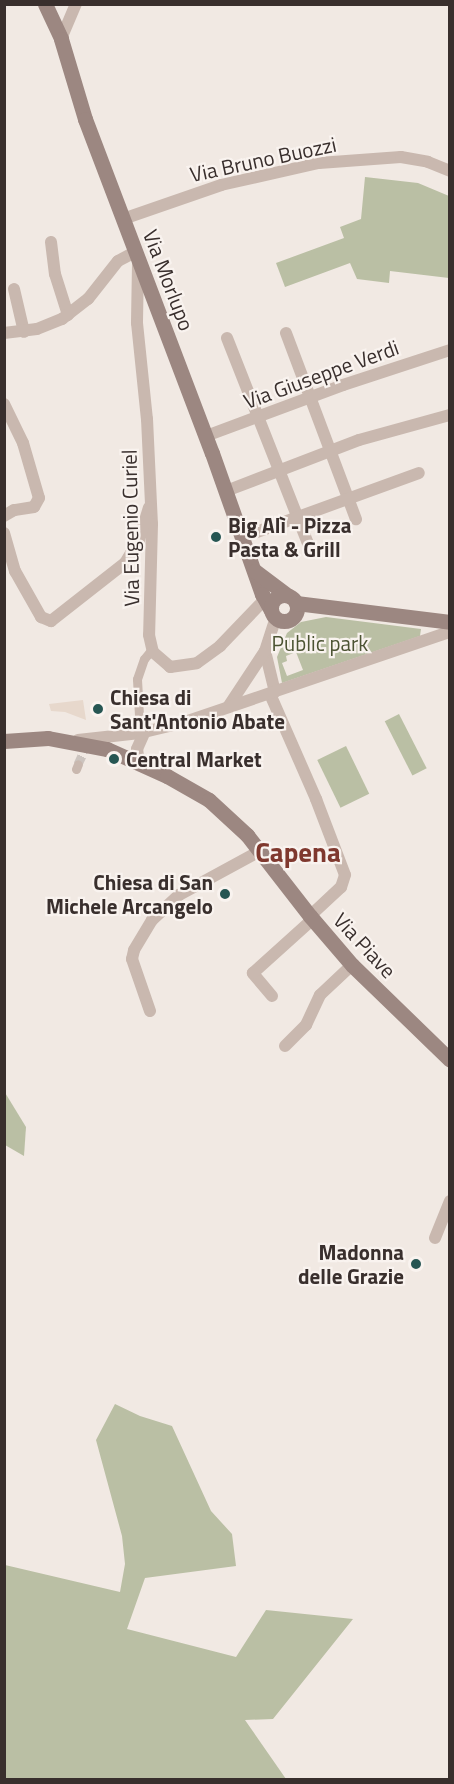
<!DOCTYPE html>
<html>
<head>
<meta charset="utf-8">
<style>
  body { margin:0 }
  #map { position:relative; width:454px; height:1784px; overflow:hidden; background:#f1e9e3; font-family:"Titillium Web",sans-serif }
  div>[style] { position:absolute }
  .green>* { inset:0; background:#babfa4; transform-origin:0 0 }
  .plaza>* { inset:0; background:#e7d8cc }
  .pedestrian-tunnel>* { height:9px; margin-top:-4.5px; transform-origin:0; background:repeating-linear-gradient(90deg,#ccc4bf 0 9px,transparent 0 13.5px) }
  .pedestrian>* { height:9px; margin:-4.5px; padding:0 4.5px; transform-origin:4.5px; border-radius:4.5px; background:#c9b8af }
  .minor>* { height:12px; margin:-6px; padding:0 6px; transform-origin:6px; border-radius:6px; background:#c9b8af }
  .secondary>* { height:15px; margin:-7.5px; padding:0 7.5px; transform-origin:7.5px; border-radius:7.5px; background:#9c8781 }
  .secondary>.ring { margin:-7.5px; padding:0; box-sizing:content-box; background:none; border:15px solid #9c8781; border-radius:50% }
  .dots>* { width:16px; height:16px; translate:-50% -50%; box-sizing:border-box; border:3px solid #f9f3ef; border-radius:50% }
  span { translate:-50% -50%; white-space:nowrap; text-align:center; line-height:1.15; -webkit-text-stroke:4.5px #f9f3ef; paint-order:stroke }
  .street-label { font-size:21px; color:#392f2d }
  .poi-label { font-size:21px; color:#392f2d; font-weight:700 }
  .left { translate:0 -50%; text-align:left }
  .right { translate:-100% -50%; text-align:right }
  .park-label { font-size:21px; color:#4c5433 }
  .district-label { font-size:27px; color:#7f382e; font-weight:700 }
  .frame { position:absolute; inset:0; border:6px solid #392f2d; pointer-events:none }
</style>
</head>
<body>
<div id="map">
  <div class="green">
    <i style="clip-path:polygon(365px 177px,418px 183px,449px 196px,449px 278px,390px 271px,389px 283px,357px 279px,350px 263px,285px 287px,276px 263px,344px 238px,340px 227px,361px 219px)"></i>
    <i style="clip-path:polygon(evenodd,326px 617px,421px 629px,420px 636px,282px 683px,277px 657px,287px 633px,301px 622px,326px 617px,296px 652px,303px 670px,287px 676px,282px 663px,287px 661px,286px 656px,296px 652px)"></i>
    <i style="left:399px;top:714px;width:61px;height:16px;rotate:63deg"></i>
    <i style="left:346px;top:746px;width:53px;height:32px;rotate:64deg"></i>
    <i style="clip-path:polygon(4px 1091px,26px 1127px,24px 1156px,5px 1145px)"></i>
    <i style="clip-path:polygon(115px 1404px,140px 1416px,172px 1426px,211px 1511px,232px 1534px,236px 1566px,145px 1578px,127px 1629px,236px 1657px,266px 1610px,353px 1619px,273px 1719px,245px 1720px,286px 1779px,5px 1779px,5px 1565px,120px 1592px,125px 1564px,122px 1536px,96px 1440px)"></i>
  </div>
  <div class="plaza">
    <i style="clip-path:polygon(83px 700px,86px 720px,65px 712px,51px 711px,49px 704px)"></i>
  </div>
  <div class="pedestrian-tunnel">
    <i style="left:78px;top:764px;width:14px;rotate:-65deg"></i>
  </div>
  <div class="pedestrian">
    <i style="left:140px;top:733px;width:54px;rotate:-93.2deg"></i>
    <i style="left:137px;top:679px;width:21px;rotate:-71deg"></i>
    <i style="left:144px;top:659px;width:13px;rotate:-51deg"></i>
    <i style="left:76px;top:769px;width:5px;rotate:-68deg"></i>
  </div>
  <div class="minor">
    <i style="left:61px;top:39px;width:38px;rotate:-67deg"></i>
    <i style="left:123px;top:219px;width:104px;rotate:-19.1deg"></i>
    <i style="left:221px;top:185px;width:100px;rotate:-12.7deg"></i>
    <i style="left:319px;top:163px;width:82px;rotate:-4.2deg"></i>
    <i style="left:401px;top:157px;width:27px;rotate:10deg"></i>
    <i style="left:428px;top:162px;width:24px;rotate:22deg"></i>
    <i style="left:51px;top:242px;width:32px;rotate:83deg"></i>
    <i style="left:55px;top:274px;width:43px;rotate:72.4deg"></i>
    <i style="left:138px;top:264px;width:59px;rotate:91deg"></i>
    <i style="left:137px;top:323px;width:97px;rotate:84.1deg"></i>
    <i style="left:147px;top:419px;width:105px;rotate:87.3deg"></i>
    <i style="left:152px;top:524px;width:111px;rotate:91.5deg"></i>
    <i style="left:149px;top:635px;width:17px;rotate:77deg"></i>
    <i style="left:153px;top:652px;width:23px;rotate:41deg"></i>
    <i style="left:170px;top:667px;width:27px;rotate:-8deg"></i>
    <i style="left:197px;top:663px;width:29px;rotate:-36deg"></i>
    <i style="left:220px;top:646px;width:65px;rotate:-46.2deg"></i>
    <i style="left:14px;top:289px;width:44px;rotate:76.9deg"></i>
    <i style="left:4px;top:333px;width:33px;rotate:-7deg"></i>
    <i style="left:37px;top:329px;width:27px;rotate:-22deg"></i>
    <i style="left:62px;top:319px;width:33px;rotate:-38deg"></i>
    <i style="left:88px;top:299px;width:48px;rotate:-51.7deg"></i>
    <i style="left:118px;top:261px;width:19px;rotate:-28deg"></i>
    <i style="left:286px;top:333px;width:199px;rotate:69.4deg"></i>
    <i style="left:227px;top:338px;width:224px;rotate:68.5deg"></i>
    <i style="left:4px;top:404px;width:43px;rotate:64deg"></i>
    <i style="left:23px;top:443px;width:57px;rotate:73.8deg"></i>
    <i style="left:39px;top:498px;width:10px;rotate:119deg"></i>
    <i style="left:34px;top:507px;width:20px;rotate:171deg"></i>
    <i style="left:14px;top:510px;width:12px;rotate:149deg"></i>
    <i style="left:206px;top:436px;width:146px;rotate:-20.4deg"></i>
    <i style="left:343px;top:385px;width:113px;rotate:-18.1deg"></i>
    <i style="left:226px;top:491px;width:142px;rotate:-21deg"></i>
    <i style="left:359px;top:440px;width:94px;rotate:-15.4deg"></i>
    <i style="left:4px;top:533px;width:40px;rotate:74deg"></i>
    <i style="left:15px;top:571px;width:53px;rotate:60.5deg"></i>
    <i style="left:41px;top:617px;width:11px;rotate:22deg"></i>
    <i style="left:51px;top:621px;width:94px;rotate:-38.1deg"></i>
    <i style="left:125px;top:563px;width:27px;rotate:-59deg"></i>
    <i style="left:139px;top:540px;width:34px;rotate:-73deg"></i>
    <i style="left:243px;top:537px;width:187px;rotate:-20deg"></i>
    <i style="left:265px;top:651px;width:42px;rotate:76.3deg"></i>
    <i style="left:270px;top:694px;width:115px;rotate:66.3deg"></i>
    <i style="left:316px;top:799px;width:81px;rotate:69.1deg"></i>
    <i style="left:345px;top:875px;width:13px;rotate:108deg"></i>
    <i style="left:341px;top:887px;width:42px;rotate:136.9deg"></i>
    <i style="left:228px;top:707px;width:67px;rotate:-56.5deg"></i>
    <i style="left:265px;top:651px;width:35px;rotate:-72deg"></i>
    <i style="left:78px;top:740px;width:62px;rotate:-6.4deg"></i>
    <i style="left:140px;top:733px;width:43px;rotate:-13.4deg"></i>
    <i style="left:182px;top:723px;width:283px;rotate:-18.8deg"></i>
    <i style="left:139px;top:763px;width:14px;rotate:-98deg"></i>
    <i style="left:137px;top:749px;width:17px;rotate:-66deg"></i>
    <i style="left:272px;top:996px;width:30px;rotate:-130deg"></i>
    <i style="left:253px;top:973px;width:81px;rotate:-42deg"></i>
    <i style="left:150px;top:1011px;width:55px;rotate:-109.1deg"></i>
    <i style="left:132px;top:959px;width:9px;rotate:-77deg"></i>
    <i style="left:134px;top:950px;width:35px;rotate:-59deg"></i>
    <i style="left:152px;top:920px;width:37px;rotate:-43deg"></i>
    <i style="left:179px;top:895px;width:92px;rotate:-28.5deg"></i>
    <i style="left:285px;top:1046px;width:30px;rotate:-45deg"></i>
    <i style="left:306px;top:1025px;width:33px;rotate:-65deg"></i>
    <i style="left:320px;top:995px;width:44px;rotate:-43.2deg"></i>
    <i style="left:435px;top:1238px;width:40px;rotate:-68deg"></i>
  </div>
  <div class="secondary">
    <i style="left:45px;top:4px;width:38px;rotate:65deg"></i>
    <i style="left:61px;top:39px;width:84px;rotate:73.3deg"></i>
    <i style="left:85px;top:119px;width:357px;rotate:69.2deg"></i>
    <i style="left:212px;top:453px;width:150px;rotate:70.5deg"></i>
    <i style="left:262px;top:594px;width:18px;rotate:61deg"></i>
    <i style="left:255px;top:571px;width:40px;rotate:37deg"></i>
    <i class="ring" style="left:271px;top:595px;width:11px;height:11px"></i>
    <i style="left:296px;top:603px;width:155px;rotate:7deg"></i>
    <i style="left:4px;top:741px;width:44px;rotate:-3.9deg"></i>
    <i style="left:48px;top:738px;width:60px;rotate:10.6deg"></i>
    <i style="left:107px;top:749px;width:66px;rotate:24.2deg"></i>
    <i style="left:167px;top:776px;width:48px;rotate:29.7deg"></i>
    <i style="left:209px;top:800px;width:52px;rotate:42.6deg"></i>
    <i style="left:247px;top:835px;width:103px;rotate:52.1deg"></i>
    <i style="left:310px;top:916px;width:65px;rotate:49.4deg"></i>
    <i style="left:352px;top:965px;width:136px;rotate:44.1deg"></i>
  </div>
  <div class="dots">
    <i style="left:216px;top:537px;background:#265653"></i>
    <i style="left:98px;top:709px;background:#265653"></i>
    <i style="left:114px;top:759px;background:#265653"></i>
    <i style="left:225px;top:894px;background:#265653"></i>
    <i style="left:416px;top:1264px;background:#265653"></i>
  </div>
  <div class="street-label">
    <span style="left:263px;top:159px;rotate:-12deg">Via Bruno Buozzi</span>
    <span style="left:169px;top:280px;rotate:69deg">Via Morlupo</span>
    <span style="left:321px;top:374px;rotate:-20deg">Via Giuseppe Verdi</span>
    <span style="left:130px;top:528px;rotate:-91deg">Via Eugenio Curiel</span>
    <span style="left:365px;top:945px;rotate:47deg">Via Piave</span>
  </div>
  <div class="poi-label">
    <span class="left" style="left:228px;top:537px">Big Alì - Pizza<br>Pasta &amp; Grill</span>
    <span class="left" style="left:110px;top:709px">Chiesa di<br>Sant'Antonio Abate</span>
    <span class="left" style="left:126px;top:759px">Central Market</span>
    <span class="right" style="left:213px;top:894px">Chiesa di San<br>Michele Arcangelo</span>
    <span class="right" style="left:404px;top:1264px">Madonna<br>delle Grazie</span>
  </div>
  <div class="park-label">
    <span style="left:320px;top:643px">Public park</span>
  </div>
  <div class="district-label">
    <span style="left:298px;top:852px">Capena</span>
  </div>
  <div class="frame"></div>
</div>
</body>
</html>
